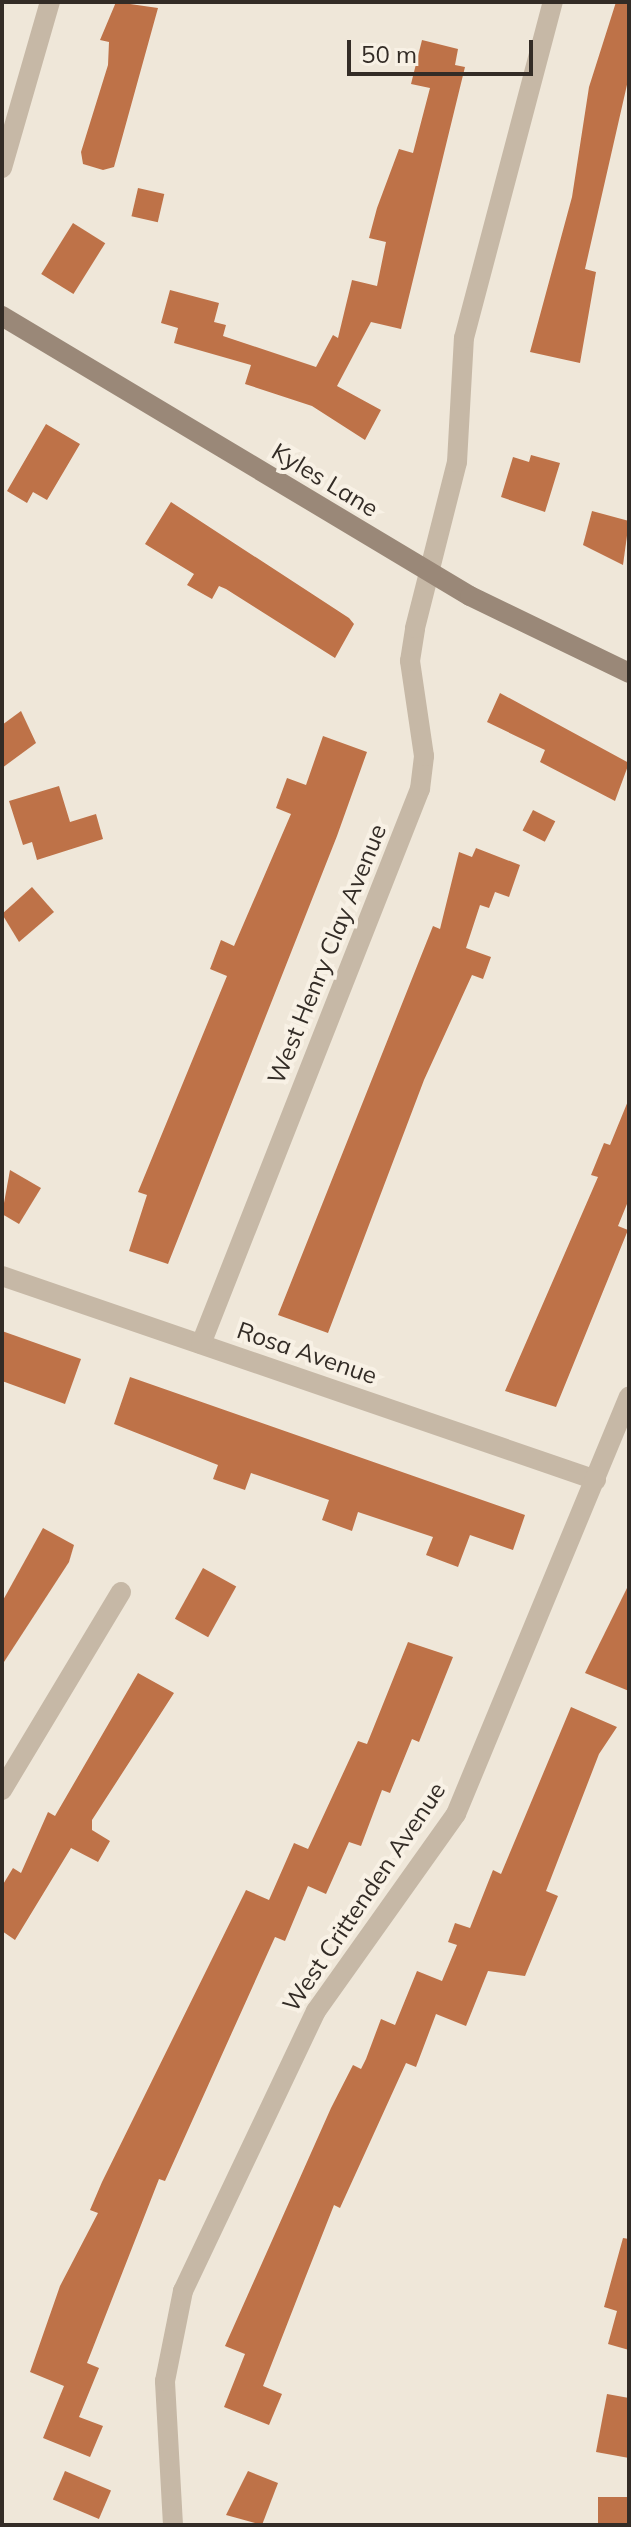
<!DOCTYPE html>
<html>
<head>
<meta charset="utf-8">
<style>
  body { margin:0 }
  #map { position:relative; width:631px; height:2527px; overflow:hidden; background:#efe7d9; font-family:Mulish,sans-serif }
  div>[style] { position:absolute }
  .building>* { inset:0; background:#be7248; transform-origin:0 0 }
  .minor>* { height:20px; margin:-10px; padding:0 10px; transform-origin:10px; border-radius:10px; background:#c6b8a6 }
  .secondary>* { height:20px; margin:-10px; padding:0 10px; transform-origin:10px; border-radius:10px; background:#9a8878 }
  span { translate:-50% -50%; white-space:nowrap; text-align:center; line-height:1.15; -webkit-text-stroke:8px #f8f1e5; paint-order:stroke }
  .street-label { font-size:24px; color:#332c26 }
  .frame { position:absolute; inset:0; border:4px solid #332c26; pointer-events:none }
  .scale { position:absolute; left:347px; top:40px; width:186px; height:36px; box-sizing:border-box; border:4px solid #332c26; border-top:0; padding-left:10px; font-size:24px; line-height:28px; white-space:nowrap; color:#332c26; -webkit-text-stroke:6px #f8f1e5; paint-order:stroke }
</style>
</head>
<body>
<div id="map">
  <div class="building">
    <i style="clip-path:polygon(116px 2px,158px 8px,114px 167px,103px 170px,83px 164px,81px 152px,108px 65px,109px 42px,100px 40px)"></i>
    <i style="clip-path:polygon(616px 2px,629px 2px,629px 76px,585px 269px,596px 272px,580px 363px,530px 352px,572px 197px,589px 87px)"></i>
    <i style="clip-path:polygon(422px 40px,458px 49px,455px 65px,465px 67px,401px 329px,371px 322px,337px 386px,381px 410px,365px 440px,312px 406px,245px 384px,251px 365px,174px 343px,178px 328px,161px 323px,170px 290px,219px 303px,214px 322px,226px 325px,223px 336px,316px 367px,333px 335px,338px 338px,352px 280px,377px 286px,386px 242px,369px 238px,377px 208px,399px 149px,413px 153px,430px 88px,411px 84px)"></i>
    <i style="left:138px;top:188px;width:27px;height:29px;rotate:13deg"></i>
    <i style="left:73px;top:223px;width:38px;height:60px;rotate:32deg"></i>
    <i style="clip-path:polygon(46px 424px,80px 444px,47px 500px,33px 492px,27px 503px,7px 491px)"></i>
    <i style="clip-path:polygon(531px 455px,560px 463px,545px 512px,501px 497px,513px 457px,529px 462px)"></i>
    <i style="clip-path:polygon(171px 502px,349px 618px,354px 624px,335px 658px,226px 589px,219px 586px,212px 599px,187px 585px,194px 574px,145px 544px)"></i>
    <i style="clip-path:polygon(592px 511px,629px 521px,623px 565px,583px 545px)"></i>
    <i style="clip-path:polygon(500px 693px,629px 763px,615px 801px,540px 762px,545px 750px,487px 722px)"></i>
    <i style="clip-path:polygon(21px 711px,36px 743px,2px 768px,2px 725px)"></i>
    <i style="clip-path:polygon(323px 736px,367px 752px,337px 836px,168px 1264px,129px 1251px,147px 1195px,138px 1192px,227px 976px,210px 969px,221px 940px,234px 946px,291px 814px,276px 808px,287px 778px,306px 785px)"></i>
    <i style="clip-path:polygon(59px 786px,70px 822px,96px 814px,103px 839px,37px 860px,32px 842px,23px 845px,9px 801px)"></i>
    <i style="left:533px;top:810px;width:25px;height:23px;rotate:27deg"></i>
    <i style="clip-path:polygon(476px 848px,520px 865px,509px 897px,495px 892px,489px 908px,480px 905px,466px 948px,491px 957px,483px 979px,472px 975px,424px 1080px,328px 1333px,278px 1315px,433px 926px,440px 929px,459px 852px,472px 857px)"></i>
    <i style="clip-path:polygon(32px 887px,54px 912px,19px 942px,2px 914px)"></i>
    <i style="clip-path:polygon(628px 1101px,629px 1199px,618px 1226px,628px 1230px,556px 1407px,505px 1391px,598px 1177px,591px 1175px,604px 1143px,610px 1145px)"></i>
    <i style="clip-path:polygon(10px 1170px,41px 1188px,19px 1224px,2px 1214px)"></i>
    <i style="clip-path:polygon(2px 1331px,81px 1359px,65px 1404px,2px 1381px)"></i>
    <i style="clip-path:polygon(130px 1377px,525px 1515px,513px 1550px,470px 1535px,458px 1567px,426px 1555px,433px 1537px,358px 1512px,352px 1531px,322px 1520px,329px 1500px,251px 1473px,245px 1490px,213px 1479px,218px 1465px,114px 1424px)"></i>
    <i style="clip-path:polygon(43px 1528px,74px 1545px,69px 1562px,2px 1665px,2px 1602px)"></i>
    <i style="left:203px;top:1568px;width:38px;height:58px;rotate:29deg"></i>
    <i style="clip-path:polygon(629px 1584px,629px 1691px,585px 1673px)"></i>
    <i style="clip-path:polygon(408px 1642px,453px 1657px,419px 1742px,412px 1739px,390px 1793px,382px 1790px,361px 1846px,349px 1842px,326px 1894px,308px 1886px,285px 1941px,275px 1937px,165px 2181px,159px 2179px,87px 2363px,99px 2368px,79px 2417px,103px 2426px,90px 2457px,43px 2438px,64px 2386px,30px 2372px,60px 2286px,98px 2213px,90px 2210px,102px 2182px,246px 1890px,269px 1900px,294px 1843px,308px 1849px,358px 1741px,367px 1744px)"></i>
    <i style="clip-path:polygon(138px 1673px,174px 1693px,92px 1820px,92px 1830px,110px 1841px,98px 1862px,71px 1848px,15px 1940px,2px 1931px,2px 1886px,13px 1868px,21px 1873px,48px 1812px,55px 1816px)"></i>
    <i style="clip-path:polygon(571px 1707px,617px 1727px,599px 1754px,546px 1891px,558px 1896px,525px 1976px,488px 1971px,466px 2026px,436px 2014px,416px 2067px,406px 2063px,340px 2208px,334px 2205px,304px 2281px,263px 2386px,282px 2394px,269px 2425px,224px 2407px,245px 2354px,225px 2346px,331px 2108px,353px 2065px,361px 2069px,366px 2059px,381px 2019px,395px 2025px,417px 1971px,442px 1981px,457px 1945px,448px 1942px,455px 1923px,470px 1928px,493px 1870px,501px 1874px)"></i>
    <i style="clip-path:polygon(623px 2238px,629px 2239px,629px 2350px,608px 2344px,617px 2311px,604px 2307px)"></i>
    <i style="clip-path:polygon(607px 2394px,629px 2398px,629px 2458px,596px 2452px)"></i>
    <i style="left:65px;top:2471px;width:50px;height:31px;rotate:23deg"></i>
    <i style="clip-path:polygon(248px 2471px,278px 2483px,262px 2525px,226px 2515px)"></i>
    <i style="left:629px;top:2497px;width:28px;height:31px;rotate:90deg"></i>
  </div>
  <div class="minor">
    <i style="left:2px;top:168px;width:173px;rotate:-73.9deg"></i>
    <i style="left:2px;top:1276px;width:628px;rotate:18.95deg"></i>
    <i style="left:201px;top:1344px;width:597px;rotate:-68.47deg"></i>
    <i style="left:420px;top:789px;width:33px;rotate:-83deg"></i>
    <i style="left:424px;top:756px;width:96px;rotate:-98.4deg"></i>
    <i style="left:410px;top:661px;width:33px;rotate:-81deg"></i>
    <i style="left:415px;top:628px;width:171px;rotate:-75.8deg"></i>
    <i style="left:457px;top:462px;width:124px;rotate:-86.8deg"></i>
    <i style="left:464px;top:338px;width:348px;rotate:-75.2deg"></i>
    <i style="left:2px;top:1790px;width:231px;rotate:-59deg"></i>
    <i style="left:173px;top:2525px;width:144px;rotate:-93.2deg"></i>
    <i style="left:165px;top:2381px;width:92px;rotate:-78.7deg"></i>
    <i style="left:183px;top:2291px;width:310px;rotate:-64.6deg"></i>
    <i style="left:316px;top:2011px;width:242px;rotate:-54.6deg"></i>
    <i style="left:456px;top:1814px;width:452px;rotate:-67.5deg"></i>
  </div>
  <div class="secondary">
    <i style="left:2px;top:316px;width:545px;rotate:30.89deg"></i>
    <i style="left:470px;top:596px;width:177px;rotate:25.8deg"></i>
  </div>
  <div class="street-label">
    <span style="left:325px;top:480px;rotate:31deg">Kyles Lane</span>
    <span style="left:327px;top:954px;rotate:-68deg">West Henry Clay Avenue</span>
    <span style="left:307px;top:1353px;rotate:19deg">Rosa Avenue</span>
    <span style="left:364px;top:1897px;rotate:-56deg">West Crittenden Avenue</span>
  </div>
  <div class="frame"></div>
  <div class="scale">50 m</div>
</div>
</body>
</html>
